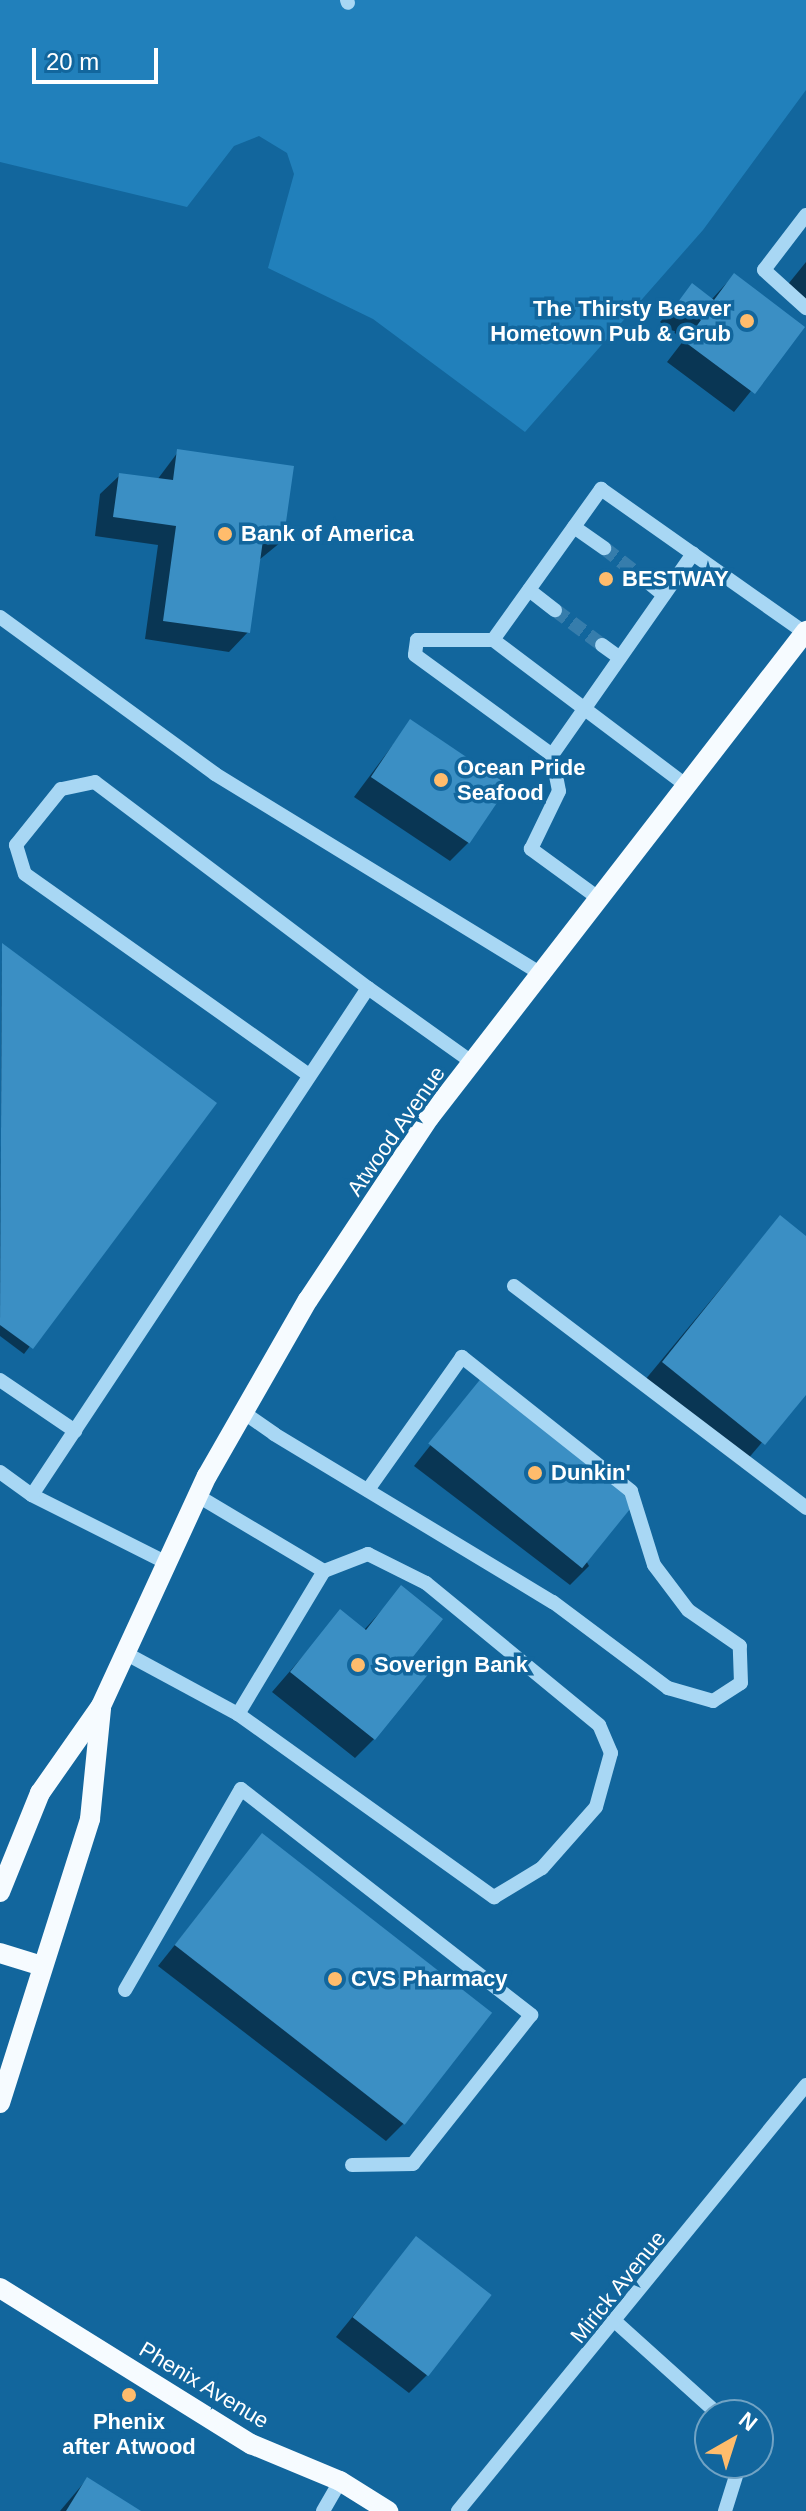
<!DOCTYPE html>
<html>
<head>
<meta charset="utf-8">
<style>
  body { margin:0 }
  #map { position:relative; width:806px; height:2511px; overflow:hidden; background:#12669d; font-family:Helvetica,sans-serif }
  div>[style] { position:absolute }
  .green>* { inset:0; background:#2180bb }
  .shadow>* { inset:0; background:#0007 }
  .building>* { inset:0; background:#3b8fc4; transform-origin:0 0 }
  .minor-tunnel>* { height:14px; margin-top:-7px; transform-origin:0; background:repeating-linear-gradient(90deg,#367dac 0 14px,transparent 0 21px) }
  .minor>* { height:14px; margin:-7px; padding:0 7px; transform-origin:7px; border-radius:7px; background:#a8d7f4 }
  .major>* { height:20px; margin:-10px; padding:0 10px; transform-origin:10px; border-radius:10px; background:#f6fbff }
  .dots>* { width:22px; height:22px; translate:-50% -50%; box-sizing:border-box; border:4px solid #12669d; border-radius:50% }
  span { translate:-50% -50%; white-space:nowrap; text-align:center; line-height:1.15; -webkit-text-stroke:7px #12669d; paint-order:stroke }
  .poi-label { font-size:22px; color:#fff; font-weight:700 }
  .right { translate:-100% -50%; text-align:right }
  .left { translate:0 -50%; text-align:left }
  .street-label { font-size:22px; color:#fff }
  .north { position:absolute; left:694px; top:2399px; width:80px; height:80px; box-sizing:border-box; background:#12669d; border:2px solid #71a3c4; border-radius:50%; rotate:39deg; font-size:22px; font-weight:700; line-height:32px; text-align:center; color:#fff }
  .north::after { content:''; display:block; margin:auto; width:28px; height:36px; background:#ffbc6c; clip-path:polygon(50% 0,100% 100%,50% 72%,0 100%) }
  .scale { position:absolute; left:32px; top:48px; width:126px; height:36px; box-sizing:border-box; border:4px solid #fff; border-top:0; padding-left:10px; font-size:24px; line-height:28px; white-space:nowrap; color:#fff; -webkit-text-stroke:6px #12669d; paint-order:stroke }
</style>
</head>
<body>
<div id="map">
  <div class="green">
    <i style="clip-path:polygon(0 0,806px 0,806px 90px,703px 230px,525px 432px,373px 319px,268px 268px,294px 174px,287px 153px,259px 136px,234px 146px,187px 207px,0 162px)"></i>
  </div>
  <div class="shadow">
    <i style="clip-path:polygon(806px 262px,806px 305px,785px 288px)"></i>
    <i style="clip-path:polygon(734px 275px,803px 327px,734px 412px,667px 362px,684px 340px,660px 322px,693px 286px,711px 300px)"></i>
    <i style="clip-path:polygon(178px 452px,281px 542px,259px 560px,248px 632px,229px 652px,145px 639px,158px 545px,95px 536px,100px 494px,120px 475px,157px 480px)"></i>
    <i style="clip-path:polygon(410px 722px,469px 842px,450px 861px,354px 797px)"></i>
    <i style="clip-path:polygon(2px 945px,214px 1104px,24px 1354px,0 1336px)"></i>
    <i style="clip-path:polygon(780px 1217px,806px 1238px,806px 1391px,741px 1467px,640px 1386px)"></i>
    <i style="clip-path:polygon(483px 1379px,589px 1566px,570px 1585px,414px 1466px)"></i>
    <i style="clip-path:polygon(402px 1588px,409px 1658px,374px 1739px,355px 1758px,272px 1692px,341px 1612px,364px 1630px)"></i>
    <i style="clip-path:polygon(262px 1836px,405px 2122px,386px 2141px,158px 1966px)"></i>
    <i style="clip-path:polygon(416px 2239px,428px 2374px,409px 2393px,336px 2337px)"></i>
    <i style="clip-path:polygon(87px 2479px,137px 2511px,60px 2511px)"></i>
  </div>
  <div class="building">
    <i style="clip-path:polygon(734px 273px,805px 327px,755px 394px,685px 342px,701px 320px,678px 302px,692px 283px,714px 300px)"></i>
    <i style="clip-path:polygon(177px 449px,294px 466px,283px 543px,263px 540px,250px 633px,163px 621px,176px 526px,113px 517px,119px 473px,173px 480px)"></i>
    <i style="left:410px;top:719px;width:119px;height:70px;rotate:34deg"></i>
    <i style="clip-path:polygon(2px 943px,217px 1103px,33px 1349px,0 1325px)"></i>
    <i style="clip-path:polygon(780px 1215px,806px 1236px,806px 1395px,765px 1445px,662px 1362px)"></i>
    <i style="left:483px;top:1376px;width:198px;height:87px;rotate:39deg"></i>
    <i style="clip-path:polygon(401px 1585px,443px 1619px,412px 1658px,430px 1672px,375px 1740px,290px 1672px,340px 1609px,366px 1630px)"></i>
    <i style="left:262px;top:1833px;width:292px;height:142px;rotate:38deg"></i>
    <i style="left:416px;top:2236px;width:96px;height:103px;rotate:38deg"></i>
    <i style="clip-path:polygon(87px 2477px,141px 2511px,66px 2511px)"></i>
  </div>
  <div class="minor-tunnel">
    <i style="left:604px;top:548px;width:57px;rotate:37.9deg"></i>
    <i style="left:555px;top:610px;width:59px;rotate:36.7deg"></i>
  </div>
  <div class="minor">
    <i style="left:347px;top:0;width:3px;rotate:72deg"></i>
    <i style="left:806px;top:215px;width:69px;rotate:127.4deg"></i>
    <i style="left:764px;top:270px;width:57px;rotate:42.1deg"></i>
    <i style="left:574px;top:527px;width:37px;rotate:35deg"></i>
    <i style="left:649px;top:583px;width:19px;rotate:39deg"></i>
    <i style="left:529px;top:590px;width:33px;rotate:38deg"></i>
    <i style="left:0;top:617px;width:266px;rotate:36.1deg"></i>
    <i style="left:215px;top:774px;width:385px;rotate:31.5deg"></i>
    <i style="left:493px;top:640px;width:76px;rotate:180deg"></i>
    <i style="left:417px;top:640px;width:15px;rotate:98deg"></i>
    <i style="left:415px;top:655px;width:170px;rotate:36.1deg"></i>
    <i style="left:602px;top:645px;width:22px;rotate:36deg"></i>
    <i style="left:687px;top:786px;width:243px;rotate:-143deg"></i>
    <i style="left:493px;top:640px;width:186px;rotate:-54.4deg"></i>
    <i style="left:601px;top:489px;width:250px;rotate:35.2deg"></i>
    <i style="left:601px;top:900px;width:87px;rotate:-143.9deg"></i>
    <i style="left:531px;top:849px;width:64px;rotate:-64.2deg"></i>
    <i style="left:559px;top:791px;width:37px;rotate:-101deg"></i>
    <i style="left:552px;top:755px;width:246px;rotate:-55deg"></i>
    <i style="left:368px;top:988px;width:129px;rotate:35.5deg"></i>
    <i style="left:514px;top:1286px;width:367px;rotate:37.2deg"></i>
    <i style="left:0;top:1380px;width:91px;rotate:34.2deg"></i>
    <i style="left:243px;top:1412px;width:38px;rotate:35deg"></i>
    <i style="left:274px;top:1434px;width:326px;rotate:31.1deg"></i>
    <i style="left:553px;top:1602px;width:144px;rotate:36.8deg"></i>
    <i style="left:668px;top:1688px;width:47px;rotate:16.1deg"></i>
    <i style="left:713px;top:1701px;width:33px;rotate:-33deg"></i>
    <i style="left:741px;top:1683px;width:37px;rotate:-92deg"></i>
    <i style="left:740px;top:1646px;width:63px;rotate:-145.3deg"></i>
    <i style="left:688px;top:1610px;width:56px;rotate:-127.1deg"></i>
    <i style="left:654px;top:1565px;width:77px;rotate:-107.3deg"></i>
    <i style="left:631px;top:1491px;width:216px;rotate:-141.6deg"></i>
    <i style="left:462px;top:1357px;width:163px;rotate:125.3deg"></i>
    <i style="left:0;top:1472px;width:39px;rotate:36deg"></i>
    <i style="left:198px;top:1496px;width:147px;rotate:30.8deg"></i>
    <i style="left:167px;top:1563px;width:151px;rotate:-153.3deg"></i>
    <i style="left:32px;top:1495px;width:608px;rotate:-56.47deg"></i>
    <i style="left:368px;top:988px;width:342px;rotate:-143deg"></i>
    <i style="left:95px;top:782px;width:35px;rotate:168deg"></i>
    <i style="left:61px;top:789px;width:72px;rotate:128.8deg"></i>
    <i style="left:16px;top:845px;width:30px;rotate:73deg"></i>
    <i style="left:25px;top:874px;width:346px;rotate:35.3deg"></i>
    <i style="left:125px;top:1653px;width:128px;rotate:28.4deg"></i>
    <i style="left:238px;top:1714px;width:315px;rotate:35.6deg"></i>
    <i style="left:494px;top:1897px;width:56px;rotate:-31.1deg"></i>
    <i style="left:542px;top:1868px;width:81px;rotate:-48.5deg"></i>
    <i style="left:596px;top:1807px;width:56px;rotate:-74.5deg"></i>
    <i style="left:611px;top:1753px;width:30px;rotate:-113deg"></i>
    <i style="left:599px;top:1725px;width:224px;rotate:-140.6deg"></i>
    <i style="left:426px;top:1583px;width:65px;rotate:-153.4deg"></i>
    <i style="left:368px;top:1554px;width:47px;rotate:158.9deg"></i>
    <i style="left:324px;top:1571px;width:167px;rotate:121deg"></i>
    <i style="left:125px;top:1990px;width:232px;rotate:-60deg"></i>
    <i style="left:241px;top:1789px;width:368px;rotate:37.9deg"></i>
    <i style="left:531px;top:2015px;width:190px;rotate:128.4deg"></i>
    <i style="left:413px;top:2164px;width:61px;rotate:179.1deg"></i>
    <i style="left:618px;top:2324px;width:136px;rotate:42deg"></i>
    <i style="left:323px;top:2511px;width:34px;rotate:-60deg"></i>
    <i style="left:458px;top:2511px;width:550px;rotate:-50.75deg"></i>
    <i style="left:725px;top:2511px;width:50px;rotate:-72.6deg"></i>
  </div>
  <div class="major">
    <i style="left:0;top:1892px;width:107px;rotate:-68deg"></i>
    <i style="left:40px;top:1793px;width:106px;rotate:-55deg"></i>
    <i style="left:101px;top:1706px;width:253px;rotate:-65.3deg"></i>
    <i style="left:207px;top:1476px;width:203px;rotate:-60.2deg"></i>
    <i style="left:308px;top:1300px;width:219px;rotate:-56.4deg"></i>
    <i style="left:429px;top:1118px;width:616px;rotate:-52.26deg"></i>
    <i style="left:0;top:1953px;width:44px;rotate:17.2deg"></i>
    <i style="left:0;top:2103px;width:298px;rotate:-72.4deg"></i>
    <i style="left:90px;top:1819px;width:111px;rotate:-84.3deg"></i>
    <i style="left:0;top:2288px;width:296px;rotate:31.9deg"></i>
    <i style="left:251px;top:2444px;width:96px;rotate:22.6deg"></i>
    <i style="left:340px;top:2481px;width:57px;rotate:32deg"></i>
  </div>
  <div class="dots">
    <i style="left:747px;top:321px;background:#ffbc6c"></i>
    <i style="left:225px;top:534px;background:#ffbc6c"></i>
    <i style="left:606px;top:579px;background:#ffbc6c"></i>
    <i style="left:441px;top:780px;background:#ffbc6c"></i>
    <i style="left:535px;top:1473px;background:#ffbc6c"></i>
    <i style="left:358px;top:1665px;background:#ffbc6c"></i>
    <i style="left:335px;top:1979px;background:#ffbc6c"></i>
    <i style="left:129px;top:2395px;background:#ffbc6c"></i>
  </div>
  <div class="poi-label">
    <span class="right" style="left:731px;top:321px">The Thirsty Beaver<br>Hometown Pub &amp; Grub</span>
    <span class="left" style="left:241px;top:534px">Bank of America</span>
    <span class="left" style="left:622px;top:579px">BESTWAY</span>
    <span class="left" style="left:457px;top:780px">Ocean Pride<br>Seafood</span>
    <span class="left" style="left:551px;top:1473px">Dunkin'</span>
    <span class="left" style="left:374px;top:1665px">Soverign Bank</span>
    <span class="left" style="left:351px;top:1979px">CVS Pharmacy</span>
    <span style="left:129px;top:2434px">Phenix<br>after Atwood</span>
  </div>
  <div class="street-label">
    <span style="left:396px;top:1131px;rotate:-55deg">Atwood Avenue</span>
    <span style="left:618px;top:2287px;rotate:-51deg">Mirick Avenue</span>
    <span style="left:204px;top:2385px;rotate:31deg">Phenix Avenue</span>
  </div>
  <div class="north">N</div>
  <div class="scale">20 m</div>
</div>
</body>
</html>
